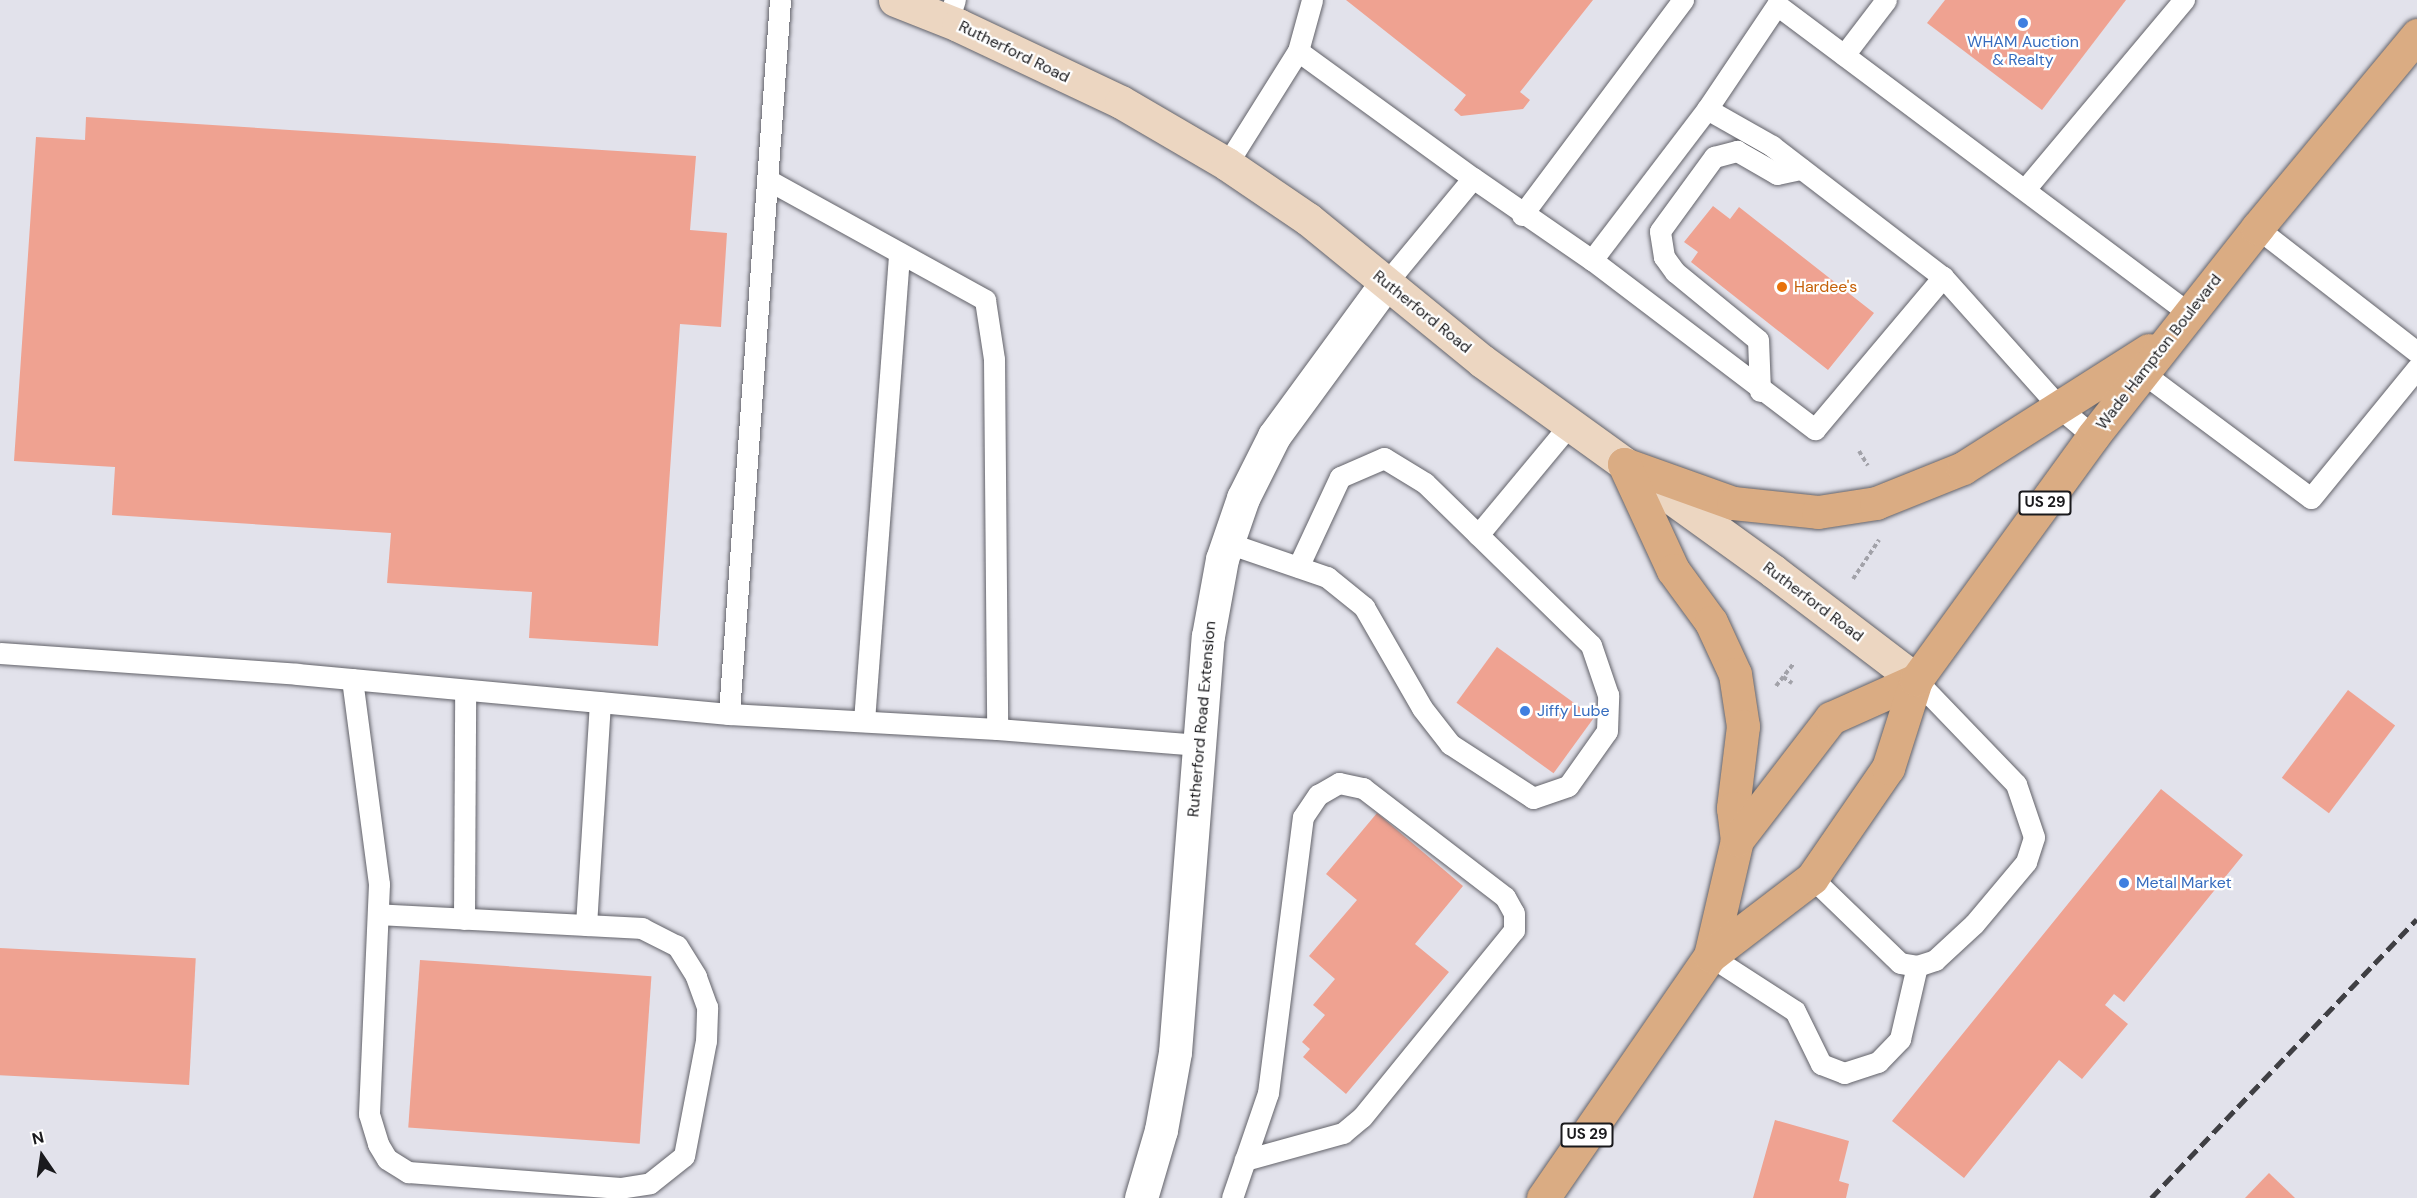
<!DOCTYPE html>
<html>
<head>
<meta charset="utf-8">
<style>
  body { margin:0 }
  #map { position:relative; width:2417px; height:1198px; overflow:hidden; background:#e2e2eb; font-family:"DM Sans",sans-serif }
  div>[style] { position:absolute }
  .building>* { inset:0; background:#efa291; transform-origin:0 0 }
  .path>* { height:4px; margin-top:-2px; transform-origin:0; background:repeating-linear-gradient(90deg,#a2a2a9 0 4.5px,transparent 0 7.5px) }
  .roads { filter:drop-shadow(0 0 2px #626269) drop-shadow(0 0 2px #626269) }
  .lane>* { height:21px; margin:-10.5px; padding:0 10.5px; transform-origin:10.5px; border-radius:10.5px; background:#fff }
  .street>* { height:33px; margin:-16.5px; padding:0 16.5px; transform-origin:16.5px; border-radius:16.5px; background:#fff }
  .secondary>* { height:33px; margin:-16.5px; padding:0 16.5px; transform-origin:16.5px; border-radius:16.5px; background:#ecd6c1 }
  .primary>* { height:33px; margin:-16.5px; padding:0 16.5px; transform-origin:16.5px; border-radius:16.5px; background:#daac83 }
  .rail>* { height:4.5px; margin-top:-2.25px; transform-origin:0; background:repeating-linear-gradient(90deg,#3f3f43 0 12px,transparent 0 18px) }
  .dots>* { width:16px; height:16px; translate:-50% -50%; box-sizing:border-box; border:3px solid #fff; border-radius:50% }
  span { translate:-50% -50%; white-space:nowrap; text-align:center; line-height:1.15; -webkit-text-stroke:4.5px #fff; paint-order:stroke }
  .shield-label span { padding:2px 4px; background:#fff; border:2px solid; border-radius:4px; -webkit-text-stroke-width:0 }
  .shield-label { font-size:15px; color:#1a1a1d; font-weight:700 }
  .shop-label { font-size:16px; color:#366cbe }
  .left { translate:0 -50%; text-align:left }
  .street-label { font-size:16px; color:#1a1a1d }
  .food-label { font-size:16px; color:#c56008 }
  .north { position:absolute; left:12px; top:1126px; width:60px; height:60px; -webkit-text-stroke:4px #fff; paint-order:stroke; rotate:347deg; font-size:16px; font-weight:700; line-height:24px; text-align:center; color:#1a1a1d }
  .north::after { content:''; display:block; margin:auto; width:21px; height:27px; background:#1a1a1d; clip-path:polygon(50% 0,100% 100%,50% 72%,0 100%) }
</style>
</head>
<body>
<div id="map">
  <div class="building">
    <i style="clip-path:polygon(1346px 0,1593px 0,1520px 92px,1530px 100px,1523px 109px,1461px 116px,1454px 110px,1466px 95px)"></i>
    <i style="clip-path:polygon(1945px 0,2126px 0,2042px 110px,1927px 23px)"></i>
    <i style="clip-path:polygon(86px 117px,696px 156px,690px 230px,727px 233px,721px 327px,680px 324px,658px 646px,529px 638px,532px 592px,387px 583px,391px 533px,112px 515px,115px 467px,14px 461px,36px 137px,85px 140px)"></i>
    <i style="clip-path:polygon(1713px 206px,1730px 219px,1739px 207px,1874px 313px,1828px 370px,1691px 262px,1698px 252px,1684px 242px)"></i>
    <i style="left:1497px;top:647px;width:120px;height:69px;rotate:36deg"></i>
    <i style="left:2348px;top:690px;width:59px;height:110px;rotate:37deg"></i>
    <i style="clip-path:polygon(2161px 789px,2243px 855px,2124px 1002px,2114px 994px,2105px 1005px,2128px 1024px,2082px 1079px,2059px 1060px,1964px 1178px,1892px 1121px)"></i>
    <i style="clip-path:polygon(1377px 813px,1463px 886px,1415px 944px,1449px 972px,1346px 1094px,1303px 1057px,1310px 1049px,1302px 1042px,1325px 1015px,1313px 1005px,1335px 979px,1309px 956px,1357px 900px,1326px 874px)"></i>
    <i style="left:0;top:948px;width:196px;height:127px;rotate:3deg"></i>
    <i style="left:420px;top:960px;width:232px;height:168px;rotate:4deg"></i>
    <i style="clip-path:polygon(1775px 1120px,1849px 1141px,1839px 1181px,1849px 1184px,1846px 1198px,1753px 1198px)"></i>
    <i style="clip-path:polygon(2269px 1173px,2295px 1198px,2245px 1198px)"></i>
  </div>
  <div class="path">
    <i style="left:1859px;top:451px;width:17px;rotate:59deg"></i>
    <i style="left:1853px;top:579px;width:47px;rotate:-56.3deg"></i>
    <i style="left:1783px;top:677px;width:11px;rotate:34deg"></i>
    <i style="left:1776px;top:686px;width:29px;rotate:-52deg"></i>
  </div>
  <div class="roads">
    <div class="lane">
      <i style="left:780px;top:0;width:716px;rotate:94.09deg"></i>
      <i style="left:729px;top:714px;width:268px;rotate:3.2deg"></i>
      <i style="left:997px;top:729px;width:203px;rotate:4.5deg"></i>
      <i style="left:948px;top:21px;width:22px;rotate:-72deg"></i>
      <i style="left:1298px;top:51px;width:53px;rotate:-74.6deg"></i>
      <i style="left:1844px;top:55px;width:69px;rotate:-52.6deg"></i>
      <i style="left:1707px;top:109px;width:75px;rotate:29.6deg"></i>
      <i style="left:1772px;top:146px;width:215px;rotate:37.5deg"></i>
      <i style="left:1943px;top:277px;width:177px;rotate:48.2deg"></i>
      <i style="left:2061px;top:409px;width:42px;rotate:40.2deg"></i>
      <i style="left:1227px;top:164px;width:133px;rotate:-57.9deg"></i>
      <i style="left:1298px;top:51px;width:216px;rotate:36deg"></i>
      <i style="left:1473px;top:178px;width:136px;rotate:129.6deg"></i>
      <i style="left:1473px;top:178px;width:145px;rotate:34.6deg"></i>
      <i style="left:1592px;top:260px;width:190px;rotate:-52.7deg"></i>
      <i style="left:1707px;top:109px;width:125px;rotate:-56.1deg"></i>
      <i style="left:1777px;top:5px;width:516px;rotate:36.8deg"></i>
      <i style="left:768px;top:180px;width:248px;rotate:28.9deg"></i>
      <i style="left:985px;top:300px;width:60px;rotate:81.3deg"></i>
      <i style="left:994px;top:359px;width:370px;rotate:89.5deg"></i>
      <i style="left:2026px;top:188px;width:246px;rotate:-50deg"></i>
      <i style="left:1522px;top:215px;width:269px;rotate:-53.2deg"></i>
      <i style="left:2257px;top:228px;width:202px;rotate:37.8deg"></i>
      <i style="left:1592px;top:260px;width:280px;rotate:37.2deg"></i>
      <i style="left:1815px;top:429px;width:199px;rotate:-49.9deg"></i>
      <i style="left:2143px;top:373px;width:209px;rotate:36.7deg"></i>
      <i style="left:2311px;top:498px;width:168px;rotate:-50.8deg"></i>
      <i style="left:1760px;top:391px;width:51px;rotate:-92.2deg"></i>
      <i style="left:1758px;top:340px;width:107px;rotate:-140.7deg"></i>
      <i style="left:1675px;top:272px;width:19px;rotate:-126deg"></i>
      <i style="left:1664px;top:257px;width:26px;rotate:-99deg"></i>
      <i style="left:1660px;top:231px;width:92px;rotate:-53.9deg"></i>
      <i style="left:1714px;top:157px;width:24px;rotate:-15deg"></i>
      <i style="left:1737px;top:151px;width:46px;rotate:29.9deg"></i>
      <i style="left:1777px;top:174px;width:25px;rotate:-12deg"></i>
      <i style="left:1478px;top:535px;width:144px;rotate:-50.3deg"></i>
      <i style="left:1228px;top:543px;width:105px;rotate:19deg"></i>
      <i style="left:1327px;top:577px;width:48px;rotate:39deg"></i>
      <i style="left:1364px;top:607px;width:116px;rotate:60.1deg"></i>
      <i style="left:1422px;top:708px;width:46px;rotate:52.1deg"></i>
      <i style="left:1450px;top:744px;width:99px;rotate:33deg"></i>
      <i style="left:1533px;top:798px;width:37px;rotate:-19deg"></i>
      <i style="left:1568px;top:786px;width:67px;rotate:-54.7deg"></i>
      <i style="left:1607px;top:731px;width:36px;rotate:-88deg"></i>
      <i style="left:1608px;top:695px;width:53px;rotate:-108.8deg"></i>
      <i style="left:1591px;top:645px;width:232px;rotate:-135.7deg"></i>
      <i style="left:1425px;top:483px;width:48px;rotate:-148.6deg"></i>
      <i style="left:1384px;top:458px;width:48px;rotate:156.6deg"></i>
      <i style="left:1340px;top:477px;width:99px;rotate:115deg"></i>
      <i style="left:0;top:653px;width:298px;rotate:4deg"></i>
      <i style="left:297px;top:674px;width:434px;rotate:5.3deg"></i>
      <i style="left:352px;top:679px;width:207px;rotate:82.5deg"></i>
      <i style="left:379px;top:884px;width:230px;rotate:92.5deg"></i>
      <i style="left:369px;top:1114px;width:31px;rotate:73deg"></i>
      <i style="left:378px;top:1144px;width:17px;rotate:59deg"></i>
      <i style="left:387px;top:1159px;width:25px;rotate:32deg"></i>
      <i style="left:408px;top:1172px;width:213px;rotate:4.3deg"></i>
      <i style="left:620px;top:1188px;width:30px;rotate:-9deg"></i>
      <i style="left:650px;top:1183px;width:43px;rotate:-38.5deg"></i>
      <i style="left:684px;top:1156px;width:117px;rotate:-79.2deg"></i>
      <i style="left:706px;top:1041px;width:34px;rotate:-88deg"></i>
      <i style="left:707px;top:1007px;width:33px;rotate:-110deg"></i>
      <i style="left:696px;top:976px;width:36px;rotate:-122deg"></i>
      <i style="left:677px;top:946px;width:39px;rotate:-153deg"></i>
      <i style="left:642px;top:928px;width:264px;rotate:-177deg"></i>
      <i style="left:864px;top:721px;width:469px;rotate:-85.7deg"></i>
      <i style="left:1812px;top:878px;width:122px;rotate:44deg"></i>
      <i style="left:1900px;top:963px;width:17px;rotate:10deg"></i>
      <i style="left:1917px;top:966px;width:19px;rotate:-18deg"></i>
      <i style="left:1935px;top:960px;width:53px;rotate:-42.7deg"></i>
      <i style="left:1974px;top:924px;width:81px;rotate:-50deg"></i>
      <i style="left:2026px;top:862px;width:26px;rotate:-72deg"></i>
      <i style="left:2034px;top:837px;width:56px;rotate:-108.8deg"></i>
      <i style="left:2016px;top:784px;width:144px;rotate:-133.9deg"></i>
      <i style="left:464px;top:919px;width:229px;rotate:-89.7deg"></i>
      <i style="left:586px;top:925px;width:223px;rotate:-86.4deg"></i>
      <i style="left:1710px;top:956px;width:101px;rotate:32.9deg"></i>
      <i style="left:1795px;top:1011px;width:59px;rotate:63.9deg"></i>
      <i style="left:1821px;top:1064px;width:25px;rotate:21deg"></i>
      <i style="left:1844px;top:1073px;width:36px;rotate:-18deg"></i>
      <i style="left:1878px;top:1062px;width:32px;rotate:-46deg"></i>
      <i style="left:1900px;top:1039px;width:75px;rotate:-76.9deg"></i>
      <i style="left:1232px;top:1198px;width:40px;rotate:-71.1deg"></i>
      <i style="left:1245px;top:1160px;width:71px;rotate:-71.1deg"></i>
      <i style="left:1268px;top:1093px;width:278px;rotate:-82.8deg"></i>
      <i style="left:1303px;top:817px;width:27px;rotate:-56deg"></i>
      <i style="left:1318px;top:795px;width:24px;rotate:-30deg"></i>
      <i style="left:1339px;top:783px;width:25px;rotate:12deg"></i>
      <i style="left:1363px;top:788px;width:179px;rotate:37.5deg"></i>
      <i style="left:1505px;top:897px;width:18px;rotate:61deg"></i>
      <i style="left:1514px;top:913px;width:17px;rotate:90deg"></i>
      <i style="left:1514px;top:930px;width:241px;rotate:129.1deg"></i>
      <i style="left:1362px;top:1117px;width:25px;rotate:140deg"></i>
      <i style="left:1343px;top:1133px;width:102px;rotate:164.6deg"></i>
    </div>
    <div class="street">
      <i style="left:1141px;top:1198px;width:71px;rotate:-73.6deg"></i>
      <i style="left:1161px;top:1130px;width:79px;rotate:-79.8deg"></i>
      <i style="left:1175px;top:1052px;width:417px;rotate:-85.5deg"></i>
      <i style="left:1208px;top:636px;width:78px;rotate:-79.7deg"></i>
      <i style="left:1222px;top:559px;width:65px;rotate:-71deg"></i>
      <i style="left:1243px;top:498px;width:69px;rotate:-63.4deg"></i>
      <i style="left:1274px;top:436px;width:190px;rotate:-53.8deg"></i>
    </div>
    <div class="secondary">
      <i style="left:895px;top:0;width:68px;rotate:21.6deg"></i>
      <i style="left:958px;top:25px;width:180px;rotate:25.3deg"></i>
      <i style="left:1121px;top:102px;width:123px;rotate:30.3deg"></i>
      <i style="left:1227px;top:164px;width:98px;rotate:34.2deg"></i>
      <i style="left:1308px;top:219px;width:225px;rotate:39.2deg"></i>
      <i style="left:1482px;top:361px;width:359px;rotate:35.8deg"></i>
      <i style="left:1773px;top:571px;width:180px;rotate:37.3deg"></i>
    </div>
    <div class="primary">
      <i style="left:1624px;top:464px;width:116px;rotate:19.7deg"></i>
      <i style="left:1733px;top:503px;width:85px;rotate:6deg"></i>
      <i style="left:1818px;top:512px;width:59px;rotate:-8.8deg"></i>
      <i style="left:1876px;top:503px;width:94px;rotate:-21.9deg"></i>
      <i style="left:1963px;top:468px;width:220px;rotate:-32.4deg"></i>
      <i style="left:1624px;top:464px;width:117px;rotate:65.2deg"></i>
      <i style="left:1673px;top:570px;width:64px;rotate:53.8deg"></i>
      <i style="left:1711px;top:622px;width:57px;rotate:65.2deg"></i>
      <i style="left:1735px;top:674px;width:53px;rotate:81.3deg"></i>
      <i style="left:1743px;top:726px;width:83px;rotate:97deg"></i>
      <i style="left:1733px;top:808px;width:32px;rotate:83deg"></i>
      <i style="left:1710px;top:956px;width:119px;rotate:-76.9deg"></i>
      <i style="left:1737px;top:840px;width:154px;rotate:-52.4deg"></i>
      <i style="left:1831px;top:718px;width:93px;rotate:-24.1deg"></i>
      <i style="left:1543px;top:1198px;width:294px;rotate:-55.4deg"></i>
      <i style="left:1710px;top:956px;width:128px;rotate:-37.4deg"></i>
      <i style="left:1812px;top:878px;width:134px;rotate:-55.4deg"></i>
      <i style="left:1888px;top:768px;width:92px;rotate:-72.3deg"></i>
      <i style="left:1916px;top:680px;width:301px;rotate:-54deg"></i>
      <i style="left:2093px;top:436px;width:265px;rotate:-51.7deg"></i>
      <i style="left:2257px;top:228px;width:251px;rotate:-50.3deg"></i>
    </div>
  </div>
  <div class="rail">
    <i style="left:2151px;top:1198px;width:385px;rotate:-46.4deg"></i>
  </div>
  <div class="dots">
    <i style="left:2023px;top:23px;background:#3f7fe0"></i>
    <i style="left:1782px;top:287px;background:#e8710a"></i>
    <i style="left:1525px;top:711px;background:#3f7fe0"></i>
    <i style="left:2124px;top:883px;background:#3f7fe0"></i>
  </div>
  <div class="shield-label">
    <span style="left:2045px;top:503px">US 29</span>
    <span style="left:1587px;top:1135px">US 29</span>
  </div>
  <div class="shop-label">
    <span style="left:2023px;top:51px">WHAM Auction<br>&amp; Realty</span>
    <span class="left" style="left:1537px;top:711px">Jiffy Lube</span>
    <span class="left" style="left:2136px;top:883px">Metal Market</span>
  </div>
  <div class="street-label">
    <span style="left:1014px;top:52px;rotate:26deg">Rutherford Road</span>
    <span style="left:1422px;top:312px;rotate:39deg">Rutherford Road</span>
    <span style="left:2159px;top:352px;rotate:-52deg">Wade Hampton Boulevard</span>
    <span style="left:1813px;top:602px;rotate:37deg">Rutherford Road</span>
    <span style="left:1202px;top:719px;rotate:-85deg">Rutherford Road Extension</span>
  </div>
  <div class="food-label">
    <span class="left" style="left:1794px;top:287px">Hardee's</span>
  </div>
  <div class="north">N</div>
</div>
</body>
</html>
